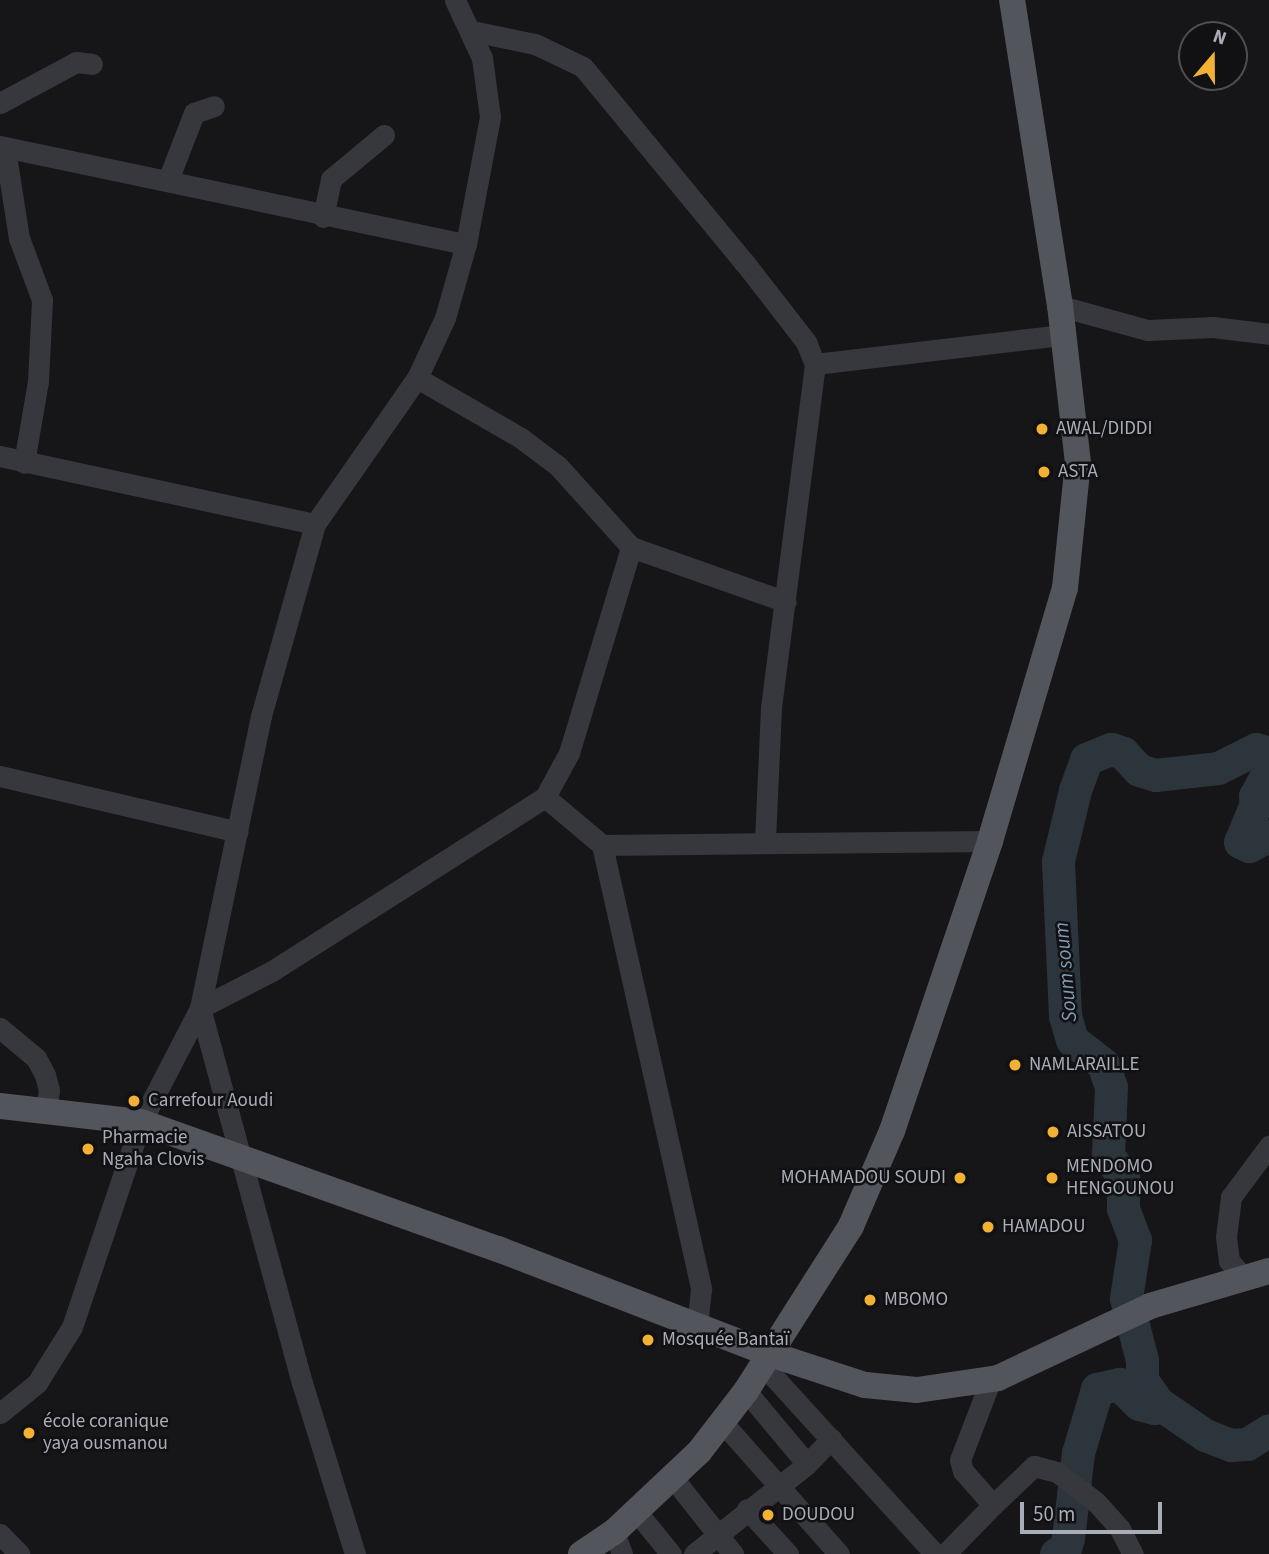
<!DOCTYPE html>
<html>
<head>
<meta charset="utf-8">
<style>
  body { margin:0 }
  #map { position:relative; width:1269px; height:1554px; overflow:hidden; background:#161618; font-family:"Source Sans 3",sans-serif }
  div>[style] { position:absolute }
  .river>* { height:33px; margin:-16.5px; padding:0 16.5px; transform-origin:16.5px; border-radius:16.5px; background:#2c353c }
  .minor>* { height:21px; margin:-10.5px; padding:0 10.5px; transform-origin:10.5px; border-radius:10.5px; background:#37383d }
  .major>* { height:26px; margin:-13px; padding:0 13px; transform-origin:13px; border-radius:13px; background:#53555c }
  .dots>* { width:19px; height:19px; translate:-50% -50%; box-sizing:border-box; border:4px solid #111113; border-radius:50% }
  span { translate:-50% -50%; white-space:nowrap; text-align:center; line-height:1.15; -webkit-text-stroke:5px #111113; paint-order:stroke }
  .poi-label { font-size:19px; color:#a8adb8 }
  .left { translate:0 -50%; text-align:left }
  .right { translate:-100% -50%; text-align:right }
  .water-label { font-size:21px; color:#7f9bb3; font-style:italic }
  .north { position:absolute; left:1178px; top:21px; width:70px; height:70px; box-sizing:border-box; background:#111113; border:2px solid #4d4f55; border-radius:50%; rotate:20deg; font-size:19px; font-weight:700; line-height:28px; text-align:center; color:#a8adb8 }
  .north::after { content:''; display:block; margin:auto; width:24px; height:32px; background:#f2b134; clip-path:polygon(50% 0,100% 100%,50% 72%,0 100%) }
  .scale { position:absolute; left:1020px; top:1502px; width:142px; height:32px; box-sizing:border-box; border:4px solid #a8adb8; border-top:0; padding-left:9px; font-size:21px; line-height:24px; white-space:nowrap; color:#a8adb8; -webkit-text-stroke:5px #111113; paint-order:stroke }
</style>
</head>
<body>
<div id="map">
  <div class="river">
    <i style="left:1269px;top:770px;width:30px;rotate:118deg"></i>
    <i style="left:1255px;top:796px;width:8px;rotate:83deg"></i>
    <i style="left:1256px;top:804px;width:41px;rotate:112.8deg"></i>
    <i style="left:1240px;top:842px;width:10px;rotate:24deg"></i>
    <i style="left:1249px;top:846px;width:22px;rotate:-27deg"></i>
    <i style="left:1158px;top:1403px;width:57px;rotate:34.2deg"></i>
    <i style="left:1205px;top:1435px;width:28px;rotate:21deg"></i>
    <i style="left:1231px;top:1445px;width:16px;rotate:-4deg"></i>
    <i style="left:1247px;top:1444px;width:26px;rotate:-32deg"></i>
    <i style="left:1056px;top:1554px;width:11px;rotate:-34deg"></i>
    <i style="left:1065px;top:1548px;width:10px;rotate:-73deg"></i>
    <i style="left:1068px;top:1538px;width:86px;rotate:-83.3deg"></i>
    <i style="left:1078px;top:1453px;width:67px;rotate:-73.5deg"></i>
    <i style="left:1097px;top:1389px;width:23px;rotate:-13deg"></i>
    <i style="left:1119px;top:1384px;width:28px;rotate:45deg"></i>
    <i style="left:1139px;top:1404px;width:16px;rotate:15deg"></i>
    <i style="left:1154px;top:1408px;width:6px;rotate:-51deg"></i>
    <i style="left:1158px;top:1403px;width:28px;rotate:-125deg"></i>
    <i style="left:1142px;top:1380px;width:20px;rotate:-90deg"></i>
    <i style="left:1142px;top:1360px;width:64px;rotate:-104.5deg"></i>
    <i style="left:1126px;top:1298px;width:59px;rotate:-81.2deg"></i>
    <i style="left:1135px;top:1240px;width:34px;rotate:-111deg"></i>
    <i style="left:1123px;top:1208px;width:32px;rotate:-90deg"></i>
    <i style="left:1123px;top:1176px;width:26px;rotate:-126deg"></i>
    <i style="left:1108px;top:1155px;width:68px;rotate:-87.5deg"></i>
    <i style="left:1111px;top:1087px;width:24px;rotate:-109deg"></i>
    <i style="left:1103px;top:1064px;width:39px;rotate:-142deg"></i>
    <i style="left:1072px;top:1040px;width:25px;rotate:-106deg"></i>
    <i style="left:1065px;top:1016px;width:155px;rotate:-92.6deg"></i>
    <i style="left:1058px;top:861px;width:73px;rotate:-76.5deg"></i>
    <i style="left:1075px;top:790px;width:33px;rotate:-70deg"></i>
    <i style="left:1086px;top:759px;width:27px;rotate:-22deg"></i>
    <i style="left:1111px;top:749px;width:13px;rotate:18deg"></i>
    <i style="left:1123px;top:753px;width:23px;rotate:47deg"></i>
    <i style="left:1139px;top:770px;width:17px;rotate:17deg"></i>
    <i style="left:1155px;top:775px;width:63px;rotate:-6.3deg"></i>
    <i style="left:1218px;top:768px;width:42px;rotate:-26.6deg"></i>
    <i style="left:1256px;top:749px;width:14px;rotate:17deg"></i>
  </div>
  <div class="minor">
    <i style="left:472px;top:31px;width:64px;rotate:11.7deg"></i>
    <i style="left:535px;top:44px;width:53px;rotate:25.6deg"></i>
    <i style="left:583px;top:67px;width:253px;rotate:50.5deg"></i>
    <i style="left:744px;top:262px;width:101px;rotate:52.2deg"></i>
    <i style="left:806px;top:342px;width:24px;rotate:68deg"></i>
    <i style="left:815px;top:364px;width:347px;rotate:97.3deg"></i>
    <i style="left:771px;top:708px;width:133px;rotate:92.6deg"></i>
    <i style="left:0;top:103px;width:86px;rotate:-28.3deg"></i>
    <i style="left:76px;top:62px;width:16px;rotate:7deg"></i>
    <i style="left:0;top:146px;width:476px;rotate:11.9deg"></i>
    <i style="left:5px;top:149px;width:90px;rotate:81.1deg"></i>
    <i style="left:19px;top:238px;width:66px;rotate:69.6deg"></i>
    <i style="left:42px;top:300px;width:81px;rotate:92.8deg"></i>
    <i style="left:38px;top:381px;width:83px;rotate:99.7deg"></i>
    <i style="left:168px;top:180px;width:72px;rotate:-68.8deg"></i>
    <i style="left:194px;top:113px;width:21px;rotate:-19deg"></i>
    <i style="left:323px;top:217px;width:39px;rotate:-78deg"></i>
    <i style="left:331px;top:179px;width:69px;rotate:-39.7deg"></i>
    <i style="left:1060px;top:306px;width:91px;rotate:15.3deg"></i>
    <i style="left:1148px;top:330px;width:65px;rotate:-2.6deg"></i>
    <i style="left:1213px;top:327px;width:56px;rotate:7.1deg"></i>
    <i style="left:815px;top:364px;width:250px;rotate:-6.7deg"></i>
    <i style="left:0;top:456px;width:322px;rotate:12.2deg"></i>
    <i style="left:631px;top:547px;width:164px;rotate:19.5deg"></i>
    <i style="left:0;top:776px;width:244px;rotate:13.2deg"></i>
    <i style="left:545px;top:797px;width:75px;rotate:40.1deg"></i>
    <i style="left:602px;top:845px;width:455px;rotate:77.4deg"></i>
    <i style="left:701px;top:1289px;width:37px;rotate:96deg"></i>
    <i style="left:602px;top:845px;width:388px;rotate:-0.6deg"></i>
    <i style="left:0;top:1028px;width:47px;rotate:39.8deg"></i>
    <i style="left:36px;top:1058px;width:19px;rotate:62deg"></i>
    <i style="left:45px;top:1075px;width:16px;rotate:75deg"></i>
    <i style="left:49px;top:1090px;width:20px;rotate:99deg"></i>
    <i style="left:1244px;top:1278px;width:23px;rotate:-131deg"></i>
    <i style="left:1229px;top:1261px;width:24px;rotate:-97deg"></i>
    <i style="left:1226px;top:1237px;width:40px;rotate:-82.9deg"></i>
    <i style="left:1231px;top:1197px;width:64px;rotate:-53.3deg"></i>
    <i style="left:763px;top:1365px;width:256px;rotate:47.7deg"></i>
    <i style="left:746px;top:1391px;width:95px;rotate:50.1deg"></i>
    <i style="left:0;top:1413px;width:48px;rotate:-39deg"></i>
    <i style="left:37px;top:1383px;width:66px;rotate:-58deg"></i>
    <i style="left:72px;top:1327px;width:216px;rotate:-71.4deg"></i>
    <i style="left:141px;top:1122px;width:128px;rotate:-62.6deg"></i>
    <i style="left:200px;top:1008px;width:298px;rotate:-78.2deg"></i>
    <i style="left:261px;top:716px;width:199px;rotate:-74.3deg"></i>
    <i style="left:315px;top:524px;width:178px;rotate:-55.1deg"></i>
    <i style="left:417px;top:378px;width:66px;rotate:-65deg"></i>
    <i style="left:445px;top:318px;width:77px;rotate:-74.2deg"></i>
    <i style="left:466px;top:244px;width:129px;rotate:-79.3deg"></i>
    <i style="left:490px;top:117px;width:60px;rotate:-97.7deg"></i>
    <i style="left:482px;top:58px;width:64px;rotate:-115deg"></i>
    <i style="left:723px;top:1423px;width:175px;rotate:48.5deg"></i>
    <i style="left:673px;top:1478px;width:97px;rotate:51.7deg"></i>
    <i style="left:993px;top:1505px;width:57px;rotate:-43.6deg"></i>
    <i style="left:1034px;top:1466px;width:24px;rotate:15deg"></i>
    <i style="left:1057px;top:1472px;width:49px;rotate:37.6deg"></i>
    <i style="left:1096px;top:1502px;width:36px;rotate:48deg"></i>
    <i style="left:1120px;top:1529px;width:28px;rotate:63deg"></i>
    <i style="left:747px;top:1509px;width:61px;rotate:47.7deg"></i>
    <i style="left:636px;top:1511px;width:55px;rotate:50.9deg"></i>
    <i style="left:614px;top:1532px;width:23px;rotate:70deg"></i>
    <i style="left:0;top:1534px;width:28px;rotate:46deg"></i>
    <i style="left:355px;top:1554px;width:179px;rotate:-107.2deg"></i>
    <i style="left:302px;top:1383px;width:389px;rotate:-105.2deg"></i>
    <i style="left:200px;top:1008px;width:81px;rotate:-27.2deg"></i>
    <i style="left:272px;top:971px;width:324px;rotate:-32.5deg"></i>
    <i style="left:545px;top:797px;width:50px;rotate:-61.4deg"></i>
    <i style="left:569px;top:753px;width:215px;rotate:-73.2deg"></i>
    <i style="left:631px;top:547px;width:109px;rotate:-132deg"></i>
    <i style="left:558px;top:466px;width:46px;rotate:-142.9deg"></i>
    <i style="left:521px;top:438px;width:120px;rotate:-150deg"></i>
    <i style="left:694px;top:1554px;width:144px;rotate:-38.5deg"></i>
    <i style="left:807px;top:1464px;width:35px;rotate:-46deg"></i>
    <i style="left:945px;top:1554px;width:69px;rotate:-45.6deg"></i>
    <i style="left:993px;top:1505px;width:45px;rotate:-131.4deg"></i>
    <i style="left:963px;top:1471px;width:11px;rotate:-105deg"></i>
    <i style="left:960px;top:1460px;width:87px;rotate:-69.1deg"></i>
  </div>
  <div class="major">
    <i style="left:0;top:1106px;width:142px;rotate:6.5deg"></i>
    <i style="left:141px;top:1122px;width:379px;rotate:19.6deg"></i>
    <i style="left:498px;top:1249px;width:292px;rotate:21.1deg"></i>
    <i style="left:770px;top:1354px;width:100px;rotate:18.1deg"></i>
    <i style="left:865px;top:1385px;width:52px;rotate:5.5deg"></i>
    <i style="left:917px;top:1390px;width:82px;rotate:-8.4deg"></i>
    <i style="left:998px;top:1378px;width:168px;rotate:-25.3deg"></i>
    <i style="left:1150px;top:1306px;width:124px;rotate:-16.4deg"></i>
    <i style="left:581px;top:1554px;width:40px;rotate:-34deg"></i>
    <i style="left:614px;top:1532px;width:117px;rotate:-43.3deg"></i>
    <i style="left:699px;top:1452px;width:77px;rotate:-52.4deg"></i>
    <i style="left:746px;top:1391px;width:196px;rotate:-57.5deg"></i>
    <i style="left:851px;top:1226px;width:103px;rotate:-66.7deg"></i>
    <i style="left:892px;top:1131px;width:306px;rotate:-71.3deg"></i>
    <i style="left:990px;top:841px;width:264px;rotate:-73.5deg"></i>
    <i style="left:1065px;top:588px;width:126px;rotate:-84.1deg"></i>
    <i style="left:1078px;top:463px;width:158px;rotate:-96.5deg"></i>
    <i style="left:1060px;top:306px;width:310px;rotate:-98.9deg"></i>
  </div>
  <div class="dots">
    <i style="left:1042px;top:429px;background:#f2b134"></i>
    <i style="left:1044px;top:472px;background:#f2b134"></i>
    <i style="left:1015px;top:1065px;background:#f2b134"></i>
    <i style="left:134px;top:1101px;background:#f2b134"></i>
    <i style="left:1053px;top:1132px;background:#f2b134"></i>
    <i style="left:88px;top:1149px;background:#f2b134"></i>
    <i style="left:960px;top:1178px;background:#f2b134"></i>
    <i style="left:1052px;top:1178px;background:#f2b134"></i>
    <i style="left:988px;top:1227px;background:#f2b134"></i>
    <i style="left:870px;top:1300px;background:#f2b134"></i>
    <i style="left:648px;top:1340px;background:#f2b134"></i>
    <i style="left:29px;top:1433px;background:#f2b134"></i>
    <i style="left:768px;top:1515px;background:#f2b134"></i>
  </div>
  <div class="poi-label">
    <span class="left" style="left:1056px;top:429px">AWAL/DIDDI</span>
    <span class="left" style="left:1058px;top:472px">ASTA</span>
    <span class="left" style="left:1029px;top:1065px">NAMLARAILLE</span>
    <span class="left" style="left:148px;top:1101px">Carrefour Aoudi</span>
    <span class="left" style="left:1067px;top:1132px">AISSATOU</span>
    <span class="left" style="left:102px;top:1149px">Pharmacie<br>Ngaha Clovis</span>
    <span class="left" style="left:1066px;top:1178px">MENDOMO<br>HENGOUNOU</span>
    <span class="right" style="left:946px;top:1178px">MOHAMADOU SOUDI</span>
    <span class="left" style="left:1002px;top:1227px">HAMADOU</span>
    <span class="left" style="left:884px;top:1300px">MBOMO</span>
    <span class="left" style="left:662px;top:1340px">Mosquée Bantaï</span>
    <span class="left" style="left:43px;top:1433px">école coranique<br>yaya ousmanou</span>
    <span class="left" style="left:782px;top:1515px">DOUDOU</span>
  </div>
  <div class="water-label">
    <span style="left:1065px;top:972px;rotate:-95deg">Soum soum</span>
  </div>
  <div class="north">N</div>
  <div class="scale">50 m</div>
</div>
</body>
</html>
